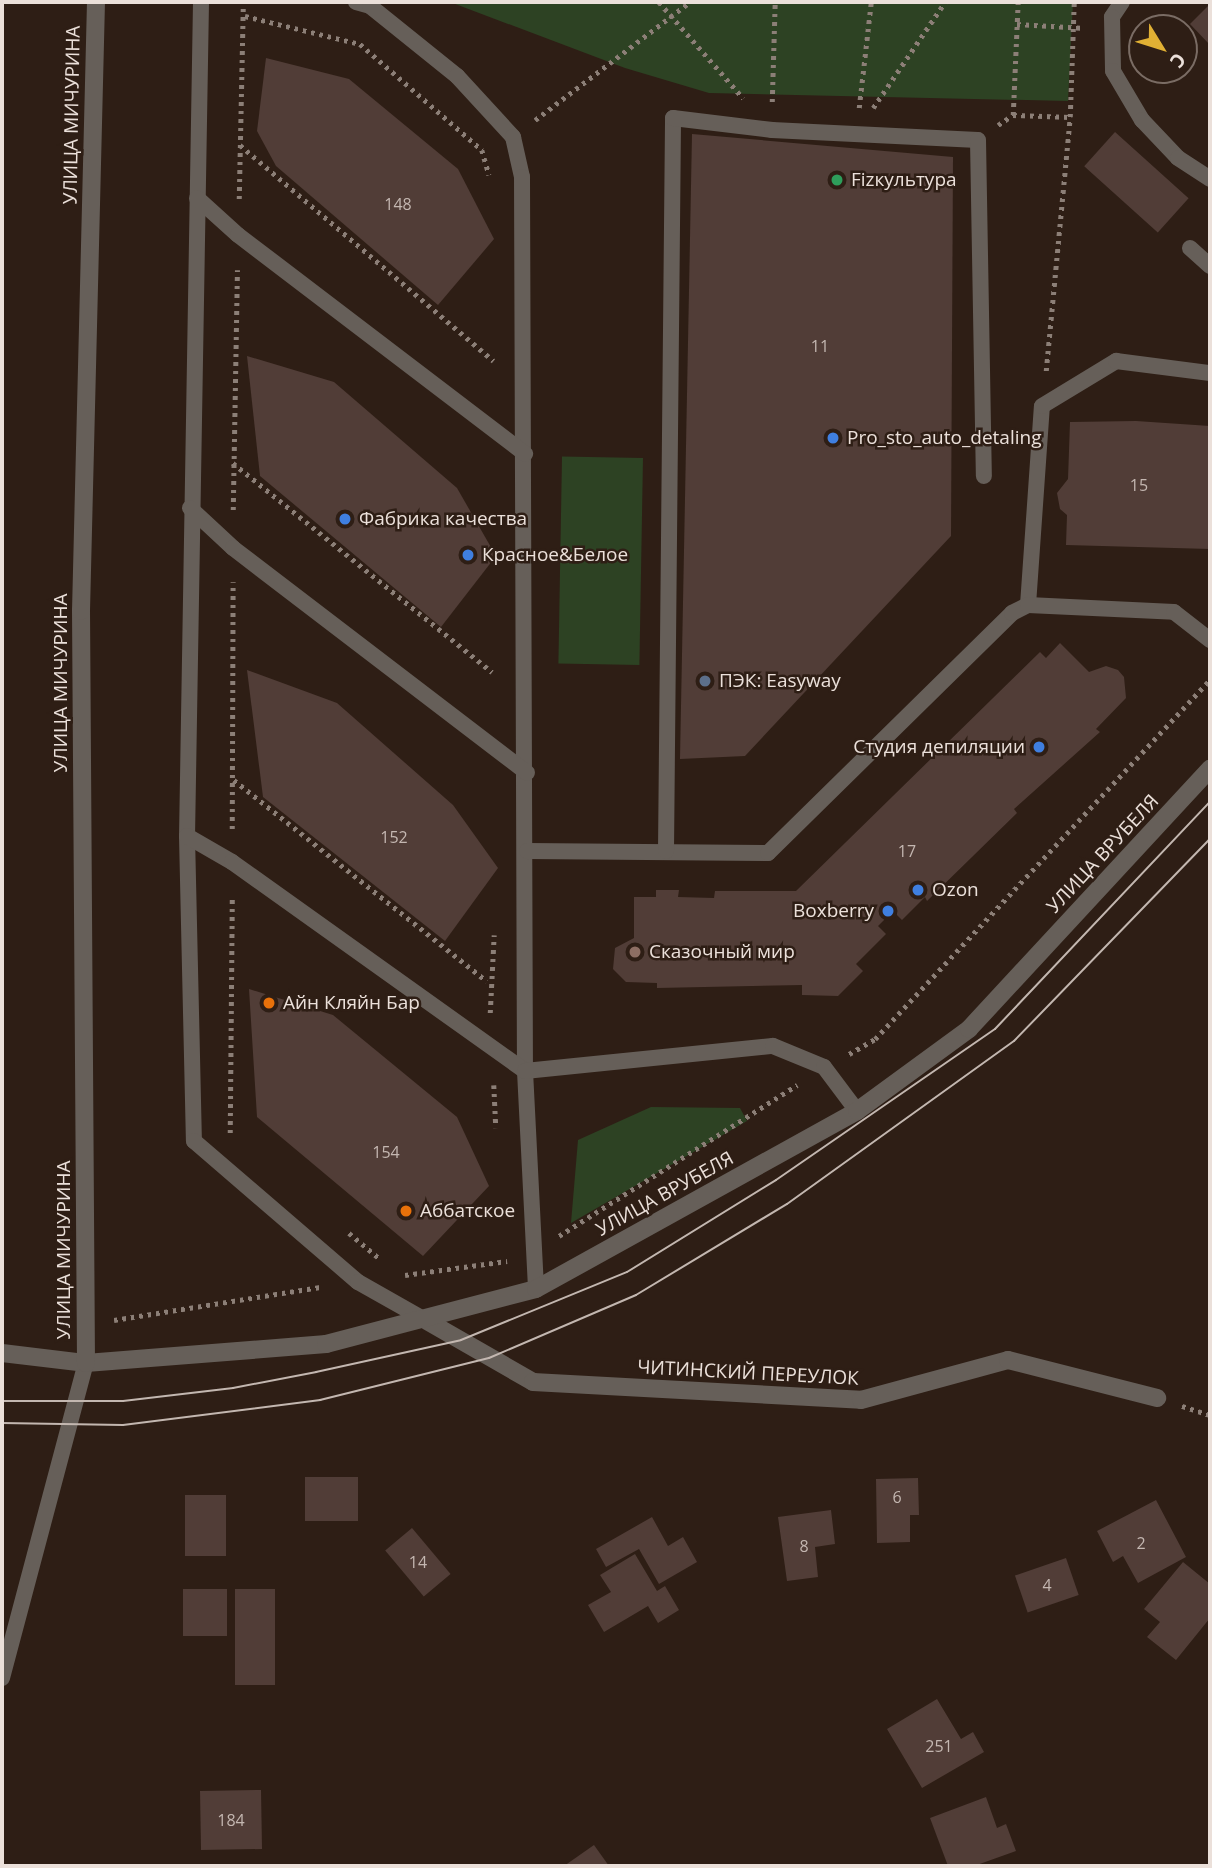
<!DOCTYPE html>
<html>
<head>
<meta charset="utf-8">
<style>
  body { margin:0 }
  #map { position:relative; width:1212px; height:1868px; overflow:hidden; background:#2e1e15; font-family:"Open Sans",sans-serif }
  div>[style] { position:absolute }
  .green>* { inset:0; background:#2d4223; transform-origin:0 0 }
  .building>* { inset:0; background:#513d37; transform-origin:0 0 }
  .path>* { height:4.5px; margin-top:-2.25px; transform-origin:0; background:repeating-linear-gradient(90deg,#8c7f77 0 3.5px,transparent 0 8.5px) }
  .lane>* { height:16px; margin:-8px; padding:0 8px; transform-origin:8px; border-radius:8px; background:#665f59 }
  .street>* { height:18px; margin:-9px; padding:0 9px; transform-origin:9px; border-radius:9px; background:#665f59 }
  .tram>* { height:2px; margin:-1px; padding:0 1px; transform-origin:1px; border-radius:1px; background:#c3b7b0 }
  .dots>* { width:19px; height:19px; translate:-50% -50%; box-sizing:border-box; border:4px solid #2e1e15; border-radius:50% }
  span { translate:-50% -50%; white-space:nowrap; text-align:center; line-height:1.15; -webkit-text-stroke:5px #2e1e15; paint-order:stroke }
  .number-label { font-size:16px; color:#c4b7b1 }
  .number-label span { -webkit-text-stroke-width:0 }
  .street-label { font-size:19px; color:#ebe0da }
  .poi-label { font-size:19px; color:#ebe0da }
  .left { translate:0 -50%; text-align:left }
  .right { translate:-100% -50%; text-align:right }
  .frame { position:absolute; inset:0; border:4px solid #ebe0da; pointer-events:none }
  .north { position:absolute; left:1128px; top:14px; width:70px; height:70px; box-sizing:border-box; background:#2e1e15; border:2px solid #7a6c64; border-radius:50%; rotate:128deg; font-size:19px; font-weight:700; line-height:28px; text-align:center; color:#ebe0da }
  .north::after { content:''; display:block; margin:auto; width:24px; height:32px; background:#e0b034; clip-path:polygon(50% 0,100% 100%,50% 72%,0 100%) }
</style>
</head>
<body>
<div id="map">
  <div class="green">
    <i style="clip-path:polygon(450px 2px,1073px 2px,1068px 101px,709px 93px,625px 68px)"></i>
    <i style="left:643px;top:458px;width:207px;height:81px;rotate:91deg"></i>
    <i style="clip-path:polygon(651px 1107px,740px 1108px,747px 1121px,571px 1223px,578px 1140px)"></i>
  </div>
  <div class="building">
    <i style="clip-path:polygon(1210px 4px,1210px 45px,1190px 24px)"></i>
    <i style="clip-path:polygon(266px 58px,349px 79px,458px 169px,494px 239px,438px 305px,276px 166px,257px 131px)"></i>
    <i style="left:1115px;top:132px;width:99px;height:46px;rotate:42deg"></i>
    <i style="clip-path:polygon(692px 134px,953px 157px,951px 536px,745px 756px,680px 759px)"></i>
    <i style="clip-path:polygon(247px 356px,334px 382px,457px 488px,496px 556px,441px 627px,260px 476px)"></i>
    <i style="clip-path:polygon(1136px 421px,1210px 426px,1210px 549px,1066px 545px,1067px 515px,1060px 509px,1057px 493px,1068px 479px,1070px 422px)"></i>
    <i style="clip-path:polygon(1060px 643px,1089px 672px,1106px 666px,1118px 670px,1124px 677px,1126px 698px,1096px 729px,1100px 732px,1014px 809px,1017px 813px,927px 901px,925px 897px,902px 920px,893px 911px,878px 926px,886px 934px,856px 964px,863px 971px,838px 996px,802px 995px,802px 985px,657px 988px,657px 983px,626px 982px,613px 969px,615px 948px,634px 938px,634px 897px,656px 897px,656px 890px,679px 890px,678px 897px,714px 898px,715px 891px,796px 891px,1040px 652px,1046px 658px)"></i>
    <i style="clip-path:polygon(247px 670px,337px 703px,453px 805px,498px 868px,445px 941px,263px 797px)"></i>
    <i style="clip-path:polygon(249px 989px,333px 1015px,457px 1117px,489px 1186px,423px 1256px,257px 1117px)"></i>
    <i style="left:358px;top:1477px;width:44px;height:53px;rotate:90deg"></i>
    <i style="clip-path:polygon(918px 1478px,919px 1515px,910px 1515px,910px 1542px,877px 1543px,876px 1479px)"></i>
    <i style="left:185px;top:1495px;width:41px;height:61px"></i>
    <i style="clip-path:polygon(1156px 1500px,1186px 1557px,1138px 1583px,1123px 1556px,1113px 1562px,1097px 1531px)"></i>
    <i style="clip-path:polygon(831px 1510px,835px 1544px,815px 1547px,818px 1577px,787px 1581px,778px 1517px)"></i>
    <i style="clip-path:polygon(652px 1517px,668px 1546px,683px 1537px,697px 1562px,659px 1584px,639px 1549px,606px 1567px,596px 1549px)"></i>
    <i style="left:412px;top:1528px;width:60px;height:35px;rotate:50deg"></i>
    <i style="clip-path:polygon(635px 1554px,657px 1591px,665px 1586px,679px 1610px,658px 1623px,648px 1606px,604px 1632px,588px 1605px,611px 1592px,600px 1575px)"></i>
    <i style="left:1066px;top:1558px;width:39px;height:54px;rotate:71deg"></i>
    <i style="clip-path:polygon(1183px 1562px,1210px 1584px,1210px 1618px,1176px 1660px,1147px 1637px,1160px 1622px,1144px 1609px)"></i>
    <i style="left:183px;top:1589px;width:44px;height:47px"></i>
    <i style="left:235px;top:1589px;width:40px;height:96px"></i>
    <i style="clip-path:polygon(937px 1699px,961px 1739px,973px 1732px,984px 1752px,922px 1788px,887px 1729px)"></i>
    <i style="left:261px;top:1790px;width:59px;height:61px;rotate:89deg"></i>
    <i style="clip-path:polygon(986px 1797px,997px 1828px,1006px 1824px,1016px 1851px,974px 1866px,948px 1866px,930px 1818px)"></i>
    <i style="clip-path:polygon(594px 1845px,609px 1866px,564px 1866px)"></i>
  </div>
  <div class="path">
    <i style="left:659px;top:2px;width:128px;rotate:48.8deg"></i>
    <i style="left:245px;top:16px;width:118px;rotate:13.7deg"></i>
    <i style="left:360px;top:44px;width:162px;rotate:41deg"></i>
    <i style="left:482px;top:150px;width:26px;rotate:74deg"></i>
    <i style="left:1017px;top:24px;width:68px;rotate:3.4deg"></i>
    <i style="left:772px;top:102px;width:100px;rotate:-88.3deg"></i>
    <i style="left:859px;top:108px;width:107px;rotate:-83.5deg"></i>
    <i style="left:873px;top:108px;width:128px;rotate:-55.8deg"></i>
    <i style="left:1013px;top:115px;width:57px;rotate:2deg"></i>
    <i style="left:535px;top:120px;width:195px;rotate:-37.3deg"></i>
    <i style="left:998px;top:125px;width:18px;rotate:-34deg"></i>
    <i style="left:1013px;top:115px;width:113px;rotate:-87.5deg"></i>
    <i style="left:240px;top:145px;width:333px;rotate:40.4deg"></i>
    <i style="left:239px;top:199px;width:197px;rotate:-88.8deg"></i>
    <i style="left:1046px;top:371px;width:255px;rotate:-84.6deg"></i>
    <i style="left:1070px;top:117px;width:115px;rotate:-88deg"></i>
    <i style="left:233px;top:463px;width:333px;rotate:38.9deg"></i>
    <i style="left:233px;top:510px;width:240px;rotate:-89deg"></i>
    <i style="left:234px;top:780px;width:323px;rotate:38.5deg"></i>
    <i style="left:232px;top:829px;width:247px;rotate:-89.8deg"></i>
    <i style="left:490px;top:1013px;width:78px;rotate:-87.1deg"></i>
    <i style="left:849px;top:1054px;width:30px;rotate:-30deg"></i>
    <i style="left:875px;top:1039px;width:491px;rotate:-47deg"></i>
    <i style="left:494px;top:1085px;width:43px;rotate:87.3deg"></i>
    <i style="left:230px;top:1133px;width:236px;rotate:-89.5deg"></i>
    <i style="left:349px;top:1233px;width:40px;rotate:40deg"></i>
    <i style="left:559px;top:1236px;width:282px;rotate:-32.4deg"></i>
    <i style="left:405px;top:1275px;width:103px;rotate:-7.8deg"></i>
    <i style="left:114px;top:1320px;width:209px;rotate:-9.1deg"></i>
    <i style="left:1182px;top:1406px;width:29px;rotate:18deg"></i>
  </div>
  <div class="lane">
    <i style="left:201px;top:2px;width:834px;rotate:90.96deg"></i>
    <i style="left:187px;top:836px;width:305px;rotate:88.7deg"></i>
    <i style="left:194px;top:1141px;width:216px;rotate:40.7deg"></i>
    <i style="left:358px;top:1282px;width:79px;rotate:29.5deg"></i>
    <i style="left:356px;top:2px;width:15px;rotate:16deg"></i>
    <i style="left:370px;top:6px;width:112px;rotate:38.8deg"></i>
    <i style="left:457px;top:76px;width:83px;rotate:47.4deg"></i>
    <i style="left:513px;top:137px;width:41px;rotate:77.3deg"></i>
    <i style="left:522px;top:177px;width:894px;rotate:89.81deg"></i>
    <i style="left:525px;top:1071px;width:218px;rotate:87.1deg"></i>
    <i style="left:1122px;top:2px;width:18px;rotate:124deg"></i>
    <i style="left:1112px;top:17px;width:54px;rotate:88.9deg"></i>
    <i style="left:1113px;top:71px;width:57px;rotate:59.4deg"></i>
    <i style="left:1142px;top:120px;width:52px;rotate:46.5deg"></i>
    <i style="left:1178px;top:158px;width:38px;rotate:33deg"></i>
    <i style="left:197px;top:198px;width:55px;rotate:42.1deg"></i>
    <i style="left:238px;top:235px;width:361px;rotate:37.3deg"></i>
    <i style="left:1190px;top:248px;width:27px;rotate:42deg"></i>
    <i style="left:190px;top:508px;width:59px;rotate:42.9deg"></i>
    <i style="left:233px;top:548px;width:370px;rotate:37.4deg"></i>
    <i style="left:1028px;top:605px;width:199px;rotate:-86deg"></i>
    <i style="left:1042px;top:406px;width:87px;rotate:-31.3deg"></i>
    <i style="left:1116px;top:361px;width:95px;rotate:7.3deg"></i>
    <i style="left:187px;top:836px;width:52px;rotate:30deg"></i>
    <i style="left:232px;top:862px;width:360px;rotate:35.5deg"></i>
    <i style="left:525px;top:1071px;width:249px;rotate:-5.8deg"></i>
    <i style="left:773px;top:1046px;width:55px;rotate:22.4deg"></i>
    <i style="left:824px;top:1067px;width:55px;rotate:53.1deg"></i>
    <i style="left:527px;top:851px;width:241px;rotate:0.5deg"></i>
    <i style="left:768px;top:853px;width:342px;rotate:-44.5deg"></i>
    <i style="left:1012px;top:613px;width:18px;rotate:-27deg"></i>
    <i style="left:1028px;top:605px;width:146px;rotate:2.7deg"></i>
    <i style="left:1174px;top:612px;width:46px;rotate:37.9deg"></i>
    <i style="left:666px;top:851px;width:733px;rotate:-89.45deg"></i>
    <i style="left:673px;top:118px;width:100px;rotate:6.9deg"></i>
    <i style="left:772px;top:130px;width:206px;rotate:2.8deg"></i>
    <i style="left:978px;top:140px;width:336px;rotate:89deg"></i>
    <i style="left:2px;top:1678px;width:326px;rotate:-75.1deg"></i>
  </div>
  <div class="street">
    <i style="left:427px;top:1321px;width:122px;rotate:29.9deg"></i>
    <i style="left:533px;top:1382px;width:328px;rotate:3.1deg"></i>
    <i style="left:861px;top:1400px;width:152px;rotate:-15.2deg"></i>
    <i style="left:1008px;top:1360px;width:154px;rotate:14.3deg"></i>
    <i style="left:2px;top:1353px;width:85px;rotate:6.8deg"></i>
    <i style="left:86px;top:1363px;width:241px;rotate:-4.5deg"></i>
    <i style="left:326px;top:1344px;width:217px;rotate:-14.7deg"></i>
    <i style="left:536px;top:1289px;width:367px;rotate:-29deg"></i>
    <i style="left:857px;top:1111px;width:139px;rotate:-36.2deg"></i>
    <i style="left:969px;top:1029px;width:355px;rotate:-47.2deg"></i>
    <i style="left:86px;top:1363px;width:752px;rotate:-90.38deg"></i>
    <i style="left:81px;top:611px;width:609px;rotate:-88.59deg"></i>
  </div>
  <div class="tram">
    <i style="left:2px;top:1401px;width:121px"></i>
    <i style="left:123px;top:1401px;width:111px;rotate:-6.7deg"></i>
    <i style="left:233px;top:1388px;width:85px;rotate:-10.9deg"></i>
    <i style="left:316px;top:1372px;width:148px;rotate:-12.4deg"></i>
    <i style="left:461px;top:1340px;width:179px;rotate:-22.3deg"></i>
    <i style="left:627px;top:1272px;width:175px;rotate:-31.7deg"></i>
    <i style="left:776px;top:1180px;width:266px;rotate:-34.6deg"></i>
    <i style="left:995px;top:1029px;width:313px;rotate:-46.6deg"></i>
    <i style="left:2px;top:1423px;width:121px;rotate:0.9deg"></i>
    <i style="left:123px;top:1425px;width:199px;rotate:-7.2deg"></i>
    <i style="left:320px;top:1400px;width:174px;rotate:-14deg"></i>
    <i style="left:489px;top:1358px;width:160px;rotate:-23.2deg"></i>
    <i style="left:636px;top:1295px;width:176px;rotate:-31.1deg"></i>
    <i style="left:787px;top:1204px;width:279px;rotate:-35.7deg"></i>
    <i style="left:1014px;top:1041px;width:281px;rotate:-45.9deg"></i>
  </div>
  <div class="dots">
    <i style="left:837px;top:180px;background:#2e9e5b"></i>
    <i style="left:833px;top:438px;background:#3f7fe0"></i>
    <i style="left:345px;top:519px;background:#3f7fe0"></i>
    <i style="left:468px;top:555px;background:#3f7fe0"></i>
    <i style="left:705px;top:681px;background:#5c6f8a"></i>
    <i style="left:1039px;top:747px;background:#3f7fe0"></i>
    <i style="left:918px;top:890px;background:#3f7fe0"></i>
    <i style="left:888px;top:911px;background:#3f7fe0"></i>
    <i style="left:635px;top:952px;background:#8d6e63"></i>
    <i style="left:269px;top:1003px;background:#e8710a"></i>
    <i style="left:406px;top:1211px;background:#e8710a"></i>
  </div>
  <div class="number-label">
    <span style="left:398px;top:204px">148</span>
    <span style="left:820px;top:346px">11</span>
    <span style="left:1139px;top:485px">15</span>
    <span style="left:394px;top:837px">152</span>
    <span style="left:907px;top:851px">17</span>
    <span style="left:386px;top:1152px">154</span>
    <span style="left:897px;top:1497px">6</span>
    <span style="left:1141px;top:1543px">2</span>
    <span style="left:804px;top:1546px">8</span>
    <span style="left:418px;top:1562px">14</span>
    <span style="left:1047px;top:1585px">4</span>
    <span style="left:939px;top:1746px">251</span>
    <span style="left:231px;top:1820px">184</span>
  </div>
  <div class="street-label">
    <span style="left:72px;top:115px;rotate:-89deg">УЛИЦА МИЧУРИНА</span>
    <span style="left:61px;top:683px;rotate:-90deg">УЛИЦА МИЧУРИНА</span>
    <span style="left:1103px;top:854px;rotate:-47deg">УЛИЦА ВРУБЕЛЯ</span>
    <span style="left:665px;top:1194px;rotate:-29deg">УЛИЦА ВРУБЕЛЯ</span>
    <span style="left:64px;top:1250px;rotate:-90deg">УЛИЦА МИЧУРИНА</span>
    <span style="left:748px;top:1373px;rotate:3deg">ЧИТИНСКИЙ ПЕРЕУЛОК</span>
  </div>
  <div class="poi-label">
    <span class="left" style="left:851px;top:180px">Fizкультура</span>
    <span class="left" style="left:847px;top:438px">Pro_sto_auto_detaling</span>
    <span class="left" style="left:359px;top:519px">Фабрика качества</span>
    <span class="left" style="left:482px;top:555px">Красное&amp;Белое</span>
    <span class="left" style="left:719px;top:681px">ПЭК: Easyway</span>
    <span class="right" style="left:1025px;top:747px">Студия депиляции</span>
    <span class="left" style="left:932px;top:890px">Ozon</span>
    <span class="right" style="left:874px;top:911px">Boxberry</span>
    <span class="left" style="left:649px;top:952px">Сказочный мир</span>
    <span class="left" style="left:283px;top:1003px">Айн Кляйн Бар</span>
    <span class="left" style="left:420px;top:1211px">Аббатское</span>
  </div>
  <div class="frame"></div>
  <div class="north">С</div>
</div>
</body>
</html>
